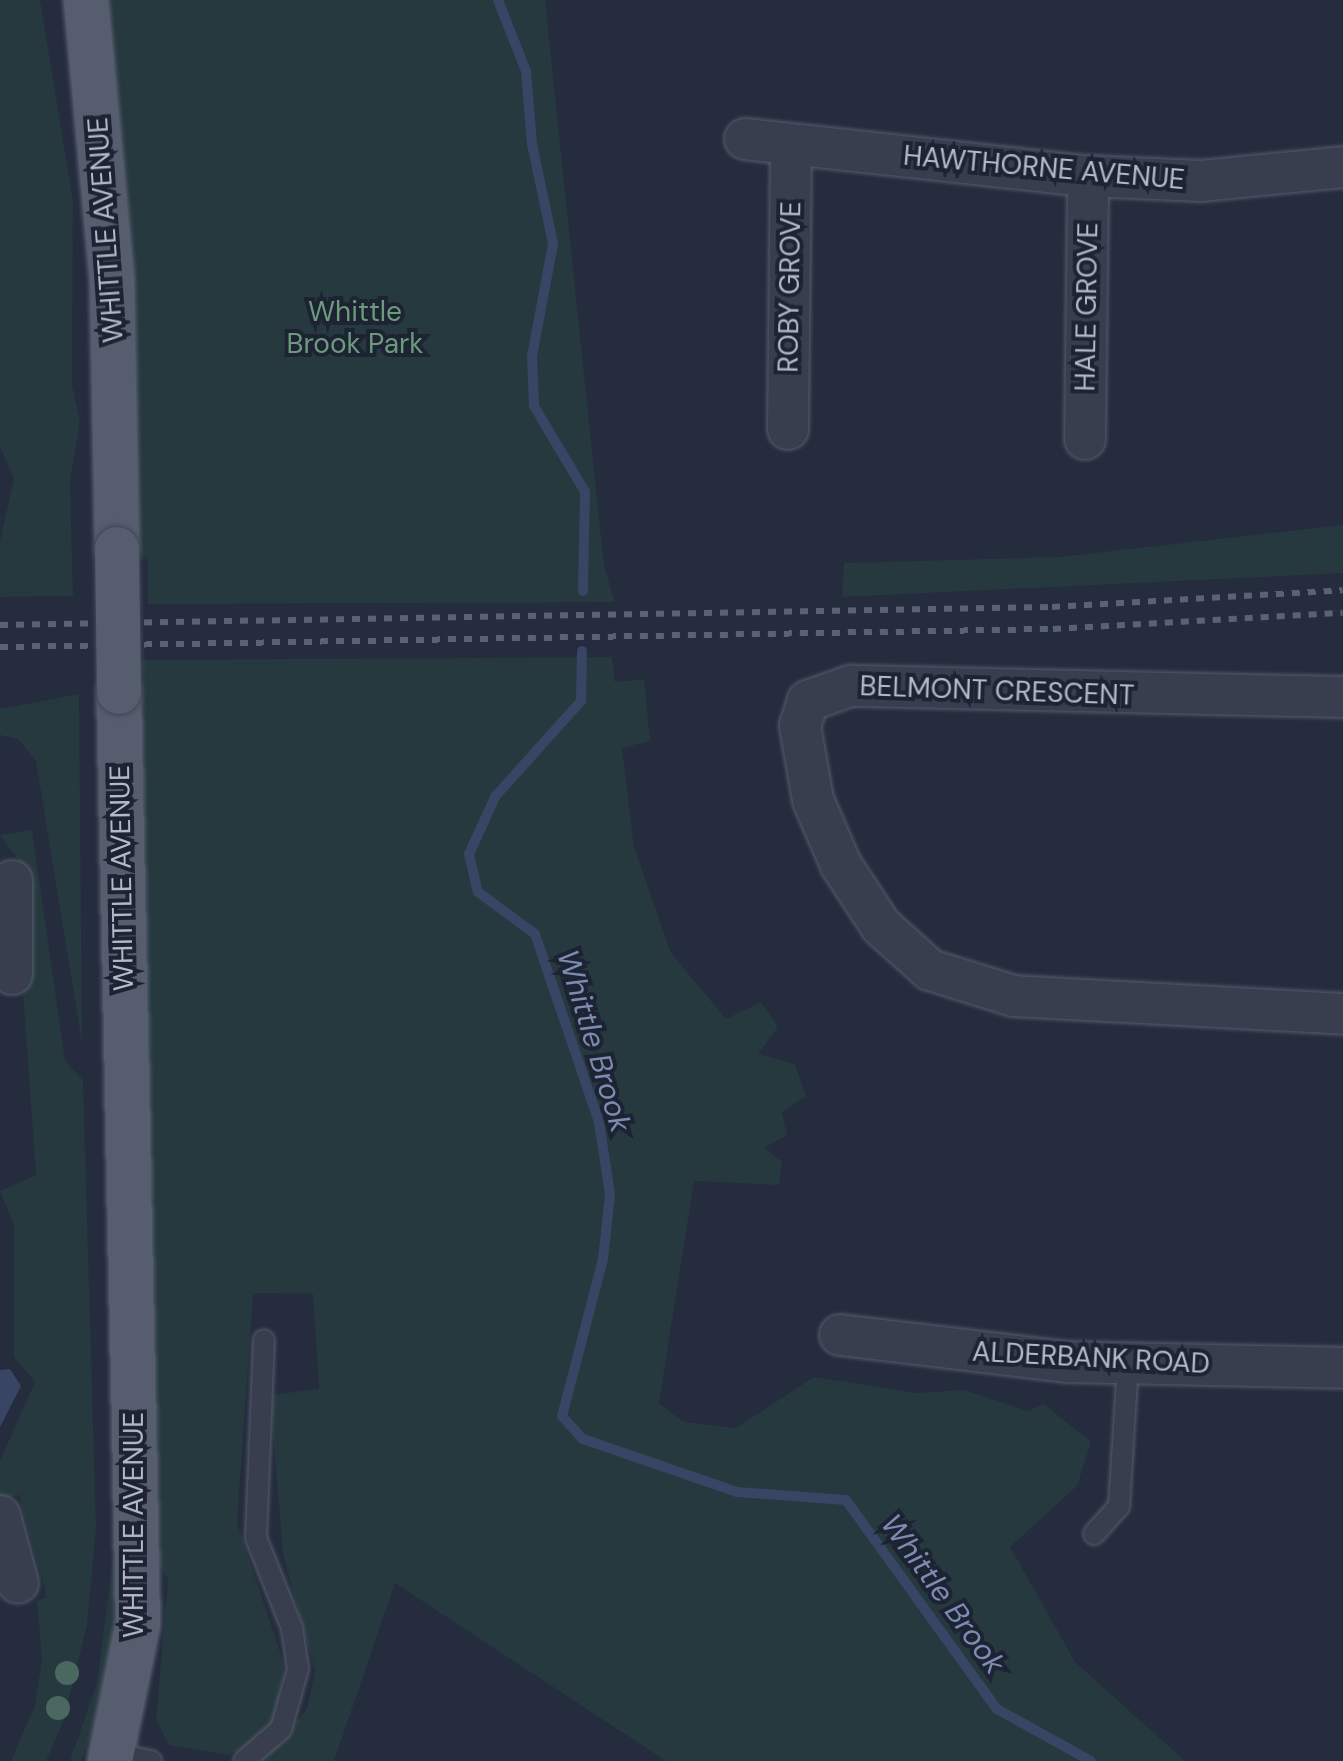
<!DOCTYPE html>
<html>
<head>
<meta charset="utf-8">
<style>
  body { margin:0 }
  #map { position:relative; width:1343px; height:1761px; overflow:hidden; background:#242c3e; font-family:"DM Sans",sans-serif }
  div>[style] { position:absolute }
  .green>* { inset:0; background:#26393f }
  .water>* { inset:0; background:#384565 }
  .stream>* { height:10px; margin:-5px; padding:0 5px; transform-origin:5px; border-radius:5px; background:#384565 }
  .roads { filter:drop-shadow(0 0 2px #565c6c) drop-shadow(0 0 2px #565c6c) }
  .lane>* { height:20px; margin:-10px; padding:0 10px; transform-origin:10px; border-radius:10px; background:#383e4e }
  .street>* { height:40px; margin:-20px; padding:0 20px; transform-origin:20px; border-radius:20px; background:#383e4e }
  .primary>* { height:44px; margin:-22px; padding:0 22px; transform-origin:22px; border-radius:22px; background:#565d6e }
  .rail>* { height:6px; margin-top:-3px; transform-origin:0; background:repeating-linear-gradient(90deg,#5a6275 0 8px,transparent 0 16px) }
  .bridges { filter:drop-shadow(0 0 2px #414757) drop-shadow(0 0 2px #414757) }
  .primary-bridge>* { height:44px; margin:-22px; padding:0 22px; transform-origin:22px; border-radius:22px; background:#565d6e }
  .trees>* { width:24px; height:24px; margin:-12px; border-radius:50%; background:#4b6860 }
  span { translate:-50% -50%; white-space:nowrap; text-align:center; line-height:1.15; -webkit-text-stroke:8px #1d2333; paint-order:stroke }
  .street-label { font-size:28px; color:#b4b9c9 }
  .park-label { font-size:28px; color:#6b9a7c }
  .water-label { font-size:30px; color:#7c8cb1; font-style:italic }
</style>
</head>
<body>
<div id="map">
  <div class="green">
    <i style="clip-path:polygon(0 0,40px 0,73px 201px,72px 385px,80px 422px,70px 481px,73px 596px,0 597px,0 542px,14px 478px,0 447px)"></i>
    <i style="clip-path:polygon(94px 0,545px 0,604px 566px,615px 602px,148px 604px,148px 559px,119px 559px)"></i>
    <i style="clip-path:polygon(1343px 525px,1343px 573px,842px 597px,844px 563px,1059px 557px)"></i>
    <i style="clip-path:polygon(612px 657px,615px 682px,644px 679px,650px 741px,622px 748px,634px 847px,671px 953px,726px 1019px,761px 1002px,778px 1027px,758px 1054px,795px 1064px,806px 1096px,782px 1112px,787px 1135px,764px 1148px,782px 1162px,779px 1185px,694px 1181px,659px 1403px,683px 1422px,736px 1428px,814px 1377px,917px 1393px,964px 1390px,1028px 1411px,1044px 1404px,1091px 1442px,1077px 1486px,1010px 1547px,1075px 1662px,1185px 1761px,666px 1761px,395px 1583px,334px 1761px,261px 1761px,307px 1709px,315px 1671px,283px 1554px,270px 1395px,319px 1389px,313px 1294px,253px 1293px,237px 1523px,284px 1664px,277px 1712px,261px 1740px,228px 1755px,169px 1745px,156px 1720px,168px 1579px,151px 1551px,138px 660px)"></i>
    <i style="clip-path:polygon(79px 694px,82px 1043px,36px 761px,18px 739px,0 735px,0 709px)"></i>
    <i style="clip-path:polygon(32px 830px,65px 1061px,83px 1080px,96px 1528px,87px 1625px,63px 1722px,46px 1761px,11px 1761px,35px 1705px,42px 1659px,37px 1601px,47px 1597px,19px 1495px,0 1500px,0 1461px,35px 1382px,14px 1357px,14px 1226px,0 1191px,36px 1175px,23px 992px,25px 869px,0 835px)"></i>
    <i style="clip-path:polygon(113px 1559px,121px 1559px,117px 1627px,97px 1720px,81px 1761px,70px 1761px,97px 1683px)"></i>
  </div>
  <div class="water">
    <i style="clip-path:polygon(10px 1369px,21px 1386px,0 1427px,0 1370px)"></i>
  </div>
  <div class="stream">
    <i style="left:498px;top:0;width:76px;rotate:68.5deg"></i>
    <i style="left:526px;top:71px;width:73px;rotate:85.3deg"></i>
    <i style="left:532px;top:144px;width:102px;rotate:78.1deg"></i>
    <i style="left:553px;top:244px;width:114px;rotate:100.6deg"></i>
    <i style="left:532px;top:356px;width:50px;rotate:87.7deg"></i>
    <i style="left:534px;top:406px;width:100px;rotate:59.3deg"></i>
    <i style="left:585px;top:492px;width:99px;rotate:91.2deg"></i>
    <i style="left:582px;top:651px;width:50px;rotate:91.1deg"></i>
    <i style="left:581px;top:701px;width:129px;rotate:131.9deg"></i>
    <i style="left:495px;top:797px;width:63px;rotate:114.5deg"></i>
    <i style="left:469px;top:854px;width:39px;rotate:77deg"></i>
    <i style="left:478px;top:892px;width:71px;rotate:36.4deg"></i>
    <i style="left:535px;top:934px;width:199px;rotate:71.2deg"></i>
    <i style="left:599px;top:1122px;width:73px;rotate:81.3deg"></i>
    <i style="left:610px;top:1194px;width:65px;rotate:96.1deg"></i>
    <i style="left:603px;top:1259px;width:162px;rotate:104.6deg"></i>
    <i style="left:562px;top:1416px;width:31px;rotate:48deg"></i>
    <i style="left:583px;top:1439px;width:163px;rotate:19deg"></i>
    <i style="left:737px;top:1492px;width:109px;rotate:4.2deg"></i>
    <i style="left:846px;top:1500px;width:258px;rotate:54.2deg"></i>
    <i style="left:997px;top:1709px;width:107px;rotate:29deg"></i>
  </div>
  <div class="roads">
    <div class="lane">
      <i style="left:1094px;top:1534px;width:38px;rotate:-48deg"></i>
      <i style="left:1119px;top:1506px;width:142px;rotate:-86.4deg"></i>
      <i style="left:111px;top:1753px;width:41px;rotate:11.3deg"></i>
      <i style="left:244px;top:1761px;width:49px;rotate:-40.9deg"></i>
      <i style="left:281px;top:1729px;width:62px;rotate:-74.2deg"></i>
      <i style="left:298px;top:1669px;width:41px;rotate:-98.3deg"></i>
      <i style="left:292px;top:1628px;width:97px;rotate:-111.8deg"></i>
      <i style="left:256px;top:1538px;width:198px;rotate:-87.7deg"></i>
    </div>
    <div class="street">
      <i style="left:745px;top:139px;width:345px;rotate:6.2deg"></i>
      <i style="left:1088px;top:176px;width:113px;rotate:2.5deg"></i>
      <i style="left:1201px;top:181px;width:143px;rotate:-5.6deg"></i>
      <i style="left:788px;top:429px;width:284px;rotate:-89.4deg"></i>
      <i style="left:1085px;top:439px;width:263px;rotate:-89.3deg"></i>
      <i style="left:1343px;top:697px;width:493px;rotate:-178.7deg"></i>
      <i style="left:850px;top:686px;width:45px;rotate:160.3deg"></i>
      <i style="left:808px;top:701px;width:26px;rotate:108deg"></i>
      <i style="left:800px;top:726px;width:75px;rotate:80deg"></i>
      <i style="left:813px;top:800px;width:71px;rotate:66.7deg"></i>
      <i style="left:841px;top:865px;width:73px;rotate:56.7deg"></i>
      <i style="left:881px;top:926px;width:66px;rotate:41.9deg"></i>
      <i style="left:930px;top:970px;width:88px;rotate:17.2deg"></i>
      <i style="left:1014px;top:996px;width:329px;rotate:3.1deg"></i>
      <i style="left:12px;top:881px;width:93px;rotate:90deg"></i>
      <i style="left:840px;top:1335px;width:230px;rotate:6.8deg"></i>
      <i style="left:1068px;top:1362px;width:275px;rotate:1.2deg"></i>
      <i style="left:0;top:1516px;width:69px;rotate:75deg"></i>
    </div>
    <div class="primary">
      <i style="left:86px;top:0;width:282px;rotate:84.7deg"></i>
      <i style="left:112px;top:281px;width:268px;rotate:88.9deg"></i>
      <i style="left:110px;top:1761px;width:141px;rotate:-78.5deg"></i>
      <i style="left:138px;top:1623px;width:931px;rotate:-91.17deg"></i>
    </div>
  </div>
  <div class="rail">
    <i style="left:0;top:625px;width:1052px;rotate:-0.98deg"></i>
    <i style="left:1052px;top:607px;width:291px;rotate:-3.3deg"></i>
    <i style="left:0;top:647px;width:1053px;rotate:-0.98deg"></i>
    <i style="left:1053px;top:629px;width:290px;rotate:-3.2deg"></i>
  </div>
  <div class="bridges">
    <div class="primary-bridge">
      <i style="left:117px;top:549px;width:143px;rotate:89.2deg"></i>
    </div>
  </div>
  <div class="trees">
    <i style="left:67px;top:1673px"></i>
    <i style="left:58px;top:1708px"></i>
  </div>
  <div class="street-label">
    <span style="left:1044px;top:168px;rotate:5deg">HAWTHORNE AVENUE</span>
    <span style="left:106px;top:230px;rotate:-94deg">WHITTLE AVENUE</span>
    <span style="left:790px;top:287px;rotate:-89deg">ROBY GROVE</span>
    <span style="left:1087px;top:307px;rotate:-89deg">HALE GROVE</span>
    <span style="left:997px;top:691px;rotate:2deg">BELMONT CRESCENT</span>
    <span style="left:122px;top:878px;rotate:-91deg">WHITTLE AVENUE</span>
    <span style="left:1091px;top:1358px;rotate:3deg">ALDERBANK ROAD</span>
    <span style="left:134px;top:1525px;rotate:-90deg">WHITTLE AVENUE</span>
  </div>
  <div class="park-label">
    <span style="left:355px;top:328px">Whittle<br>Brook Park</span>
  </div>
  <div class="water-label">
    <span style="left:594px;top:1041px;rotate:73deg">Whittle Brook</span>
    <span style="left:943px;top:1594px;rotate:54deg">Whittle Brook</span>
  </div>
</div>
</body>
</html>
